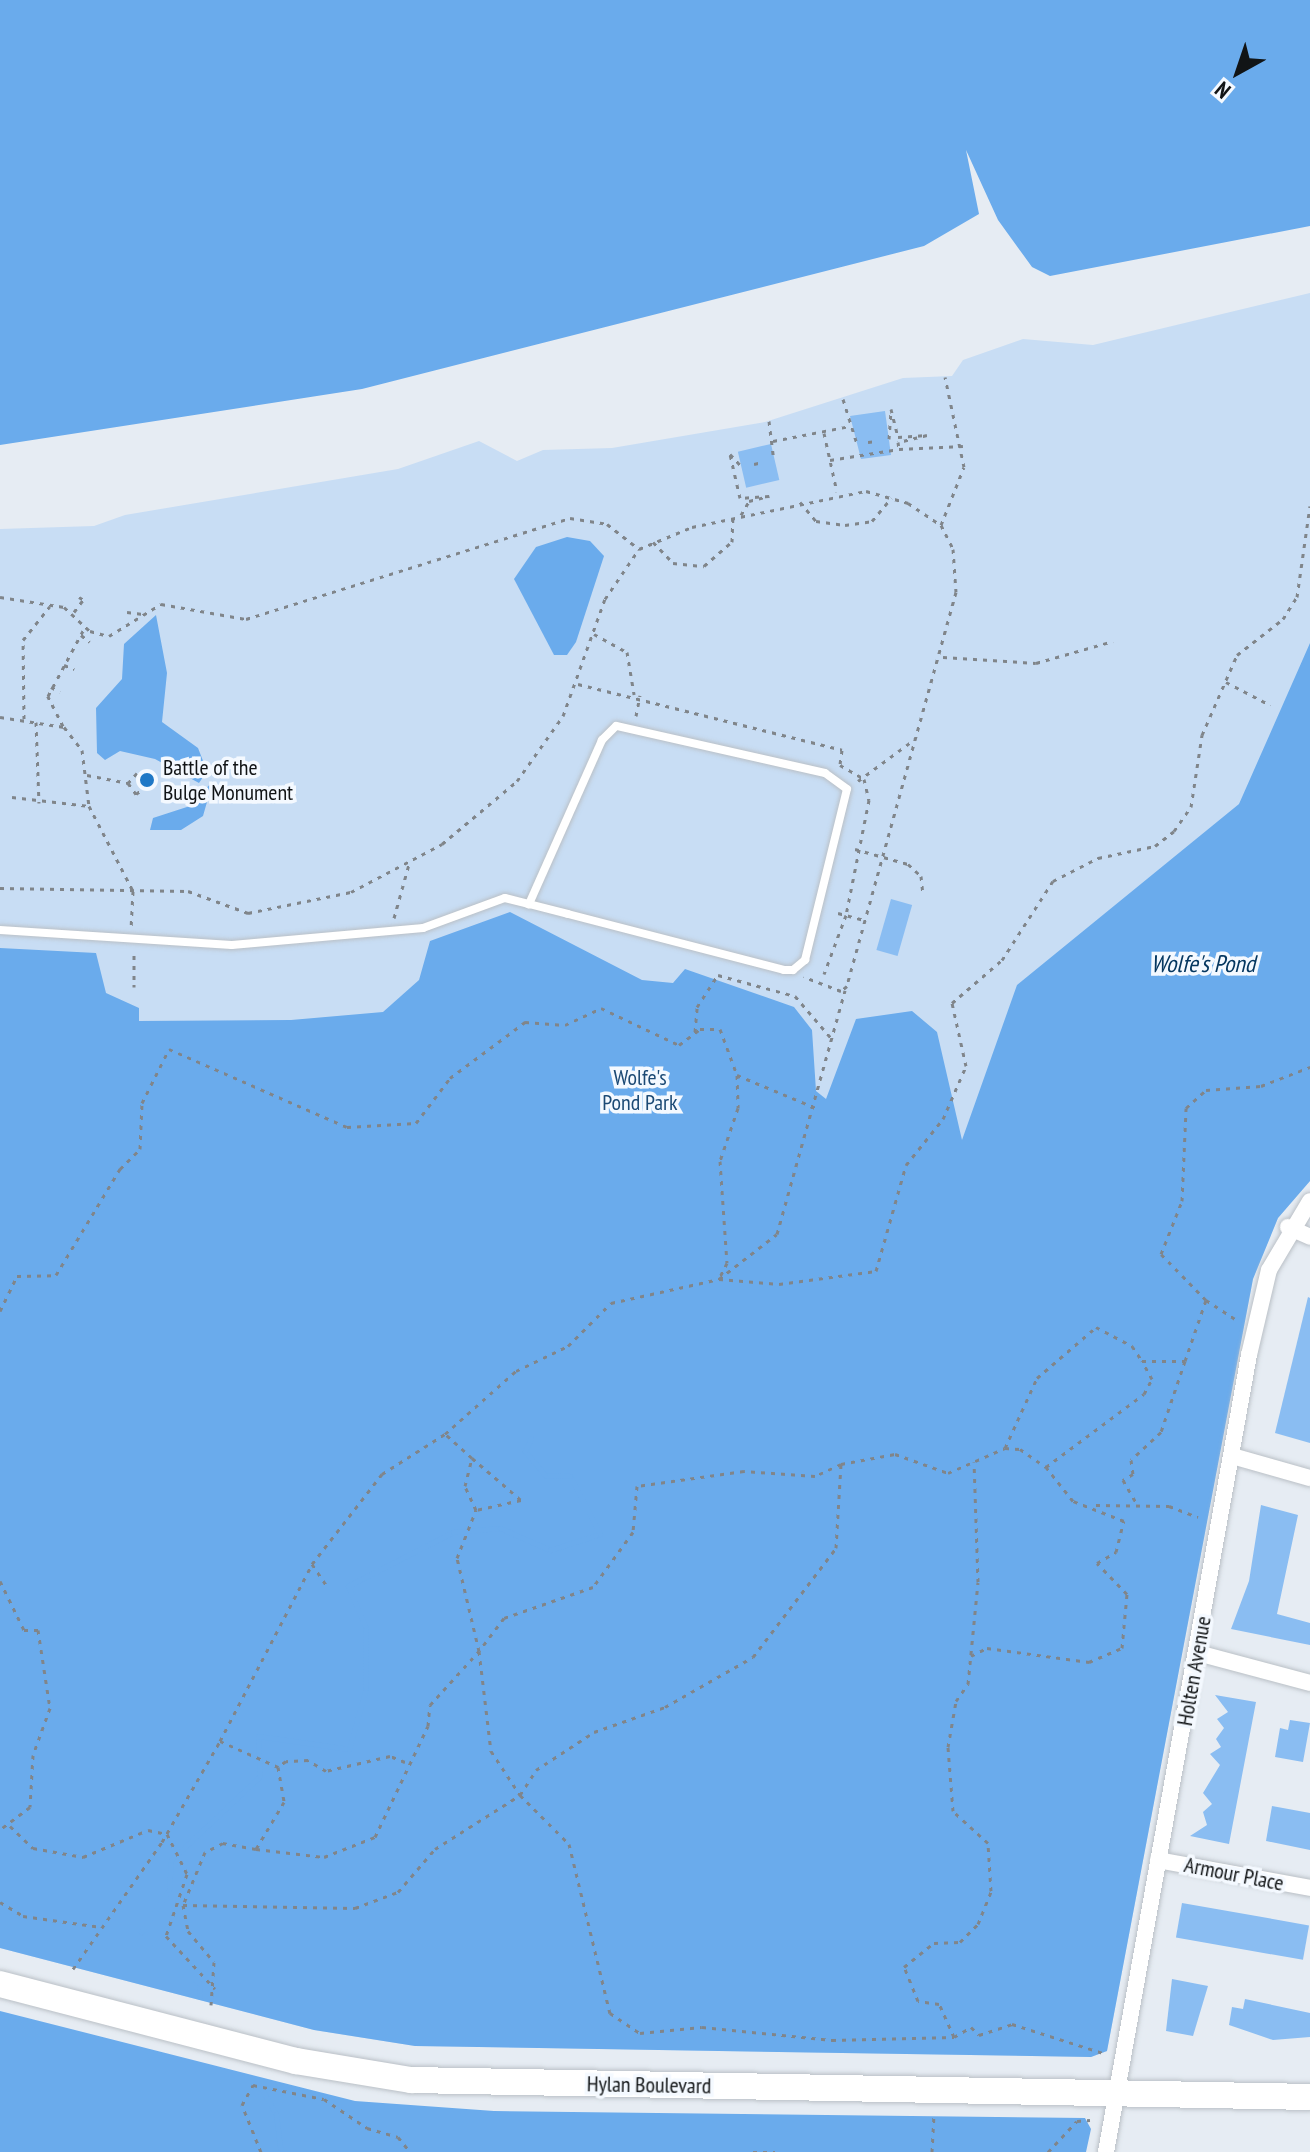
<!DOCTYPE html>
<html>
<head>
<meta charset="utf-8">
<style>
  body { margin:0 }
  #map { position:relative; width:1310px; height:2152px; overflow:hidden; background:#e6ecf3; font-family:"PT Sans Narrow",sans-serif }
  div>[style] { position:absolute }
  .green>* { inset:0; background:#c8ddf4 }
  .forest>* { inset:0; background:#6aabec }
  .stream>* { height:5px; margin:-2.5px; padding:0 2.5px; transform-origin:2.5px; border-radius:2.5px; background:#6aabec }
  .building>* { inset:0; background:#8abdf2; transform-origin:0 0 }
  .path>* { height:3px; margin-top:-1.5px; transform-origin:0; background:repeating-linear-gradient(90deg,#80858a 0 4px,transparent 0 10px) }
  .roads { filter:drop-shadow(0 0 2px #bac0c6) drop-shadow(0 0 2px #bac0c6) }
  .service>* { height:8px; margin:-4px; padding:0 4px; transform-origin:4px; border-radius:4px; background:#fff }
  .minor>* { height:16px; margin:-8px; padding:0 8px; transform-origin:8px; border-radius:8px; background:#fff }
  .primary>* { height:26px; margin:-13px; padding:0 13px; transform-origin:13px; border-radius:13px; background:#fff }
  .dots>* { width:22px; height:22px; translate:-50% -50%; box-sizing:border-box; border:4px solid #f4f9ff; border-radius:50% }
  span { translate:-50% -50%; white-space:nowrap; text-align:center; line-height:1.15; -webkit-text-stroke:7px #f4f9ff; paint-order:stroke }
  .poi-label { font-size:22px; color:#111416 }
  .left { translate:0 -50%; text-align:left }
  .park-label { font-size:22px; color:#1c4a75 }
  .street-label { font-size:22px; color:#111416 }
  .water-label { font-size:24px; color:#053760; font-style:italic }
  .north { position:absolute; left:1198px; top:32px; width:80px; height:80px; -webkit-text-stroke:6px #f4f9ff; paint-order:stroke; rotate:220deg; font-size:22px; font-weight:700; line-height:32px; text-align:center; color:#111416 }
  .north::after { content:''; display:block; margin:auto; width:28px; height:36px; background:#111416; clip-path:polygon(50% 0,100% 100%,50% 72%,0 100%) }
</style>
</head>
<body>
<div id="map">
  <div class="green">
    <i style="clip-path:polygon(1310px 293px,1310px 1181px,1278px 1218px,1253px 1279px,1107px 2051px,1091px 2057px,415px 2046px,314px 2030px,0 1948px,0 529px,94px 526px,125px 515px,398px 469px,479px 441px,517px 461px,543px 450px,612px 448px,765px 422px,903px 378px,952px 376px,963px 360px,1023px 339px,1093px 345px)"></i>
  </div>
  <div class="forest">
    <i style="clip-path:polygon(0 0,1310px 0,1310px 226px,1050px 276px,1032px 267px,998px 220px,966px 150px,979px 214px,924px 246px,362px 389px,0 445px)"></i>
    <i style="clip-path:polygon(567px 537px,590px 541px,604px 556px,576px 642px,567px 655px,554px 655px,514px 579px,536px 547px)"></i>
    <i style="clip-path:polygon(156px 615px,167px 673px,162px 722px,198px 748px,207px 771px,199px 783px,155px 759px,120px 751px,105px 760px,97px 753px,96px 708px,122px 679px,124px 644px)"></i>
    <i style="clip-path:polygon(1310px 643px,1310px 1181px,1278px 1218px,1253px 1279px,1107px 2051px,1091px 2057px,415px 2046px,314px 2030px,0 1948px,0 948px,96px 953px,106px 993px,139px 1008px,139px 1021px,291px 1020px,383px 1012px,419px 980px,430px 941px,510px 912px,642px 980px,673px 983px,685px 969px,794px 1007px,812px 1030px,816px 1091px,826px 1099px,856px 1019px,912px 1011px,937px 1032px,962px 1140px,1017px 985px,1239px 804px)"></i>
    <i style="clip-path:polygon(213px 781px,203px 816px,181px 830px,150px 830px,153px 818px,190px 806px)"></i>
    <i style="clip-path:polygon(0 2011px,355px 2101px,494px 2111px,1085px 2118px,1091px 2129px,1086px 2152px,0 2152px)"></i>
  </div>
  <div class="stream">
    <i style="left:200px;top:1997px;width:14px;rotate:-94deg"></i>
    <i style="left:199px;top:1983px;width:77px;rotate:-138.7deg"></i>
    <i style="left:141px;top:1932px;width:50px;rotate:-56.3deg"></i>
    <i style="left:169px;top:1890px;width:30px;rotate:-86deg"></i>
    <i style="left:171px;top:1860px;width:122px;rotate:-43.3deg"></i>
    <i style="left:260px;top:1776px;width:40px;rotate:-92.9deg"></i>
    <i style="left:258px;top:1736px;width:92px;rotate:8.1deg"></i>
    <i style="left:349px;top:1749px;width:63px;rotate:-74.4deg"></i>
    <i style="left:366px;top:1688px;width:62px;rotate:-90.9deg"></i>
    <i style="left:365px;top:1626px;width:43px;rotate:-113deg"></i>
    <i style="left:348px;top:1586px;width:118px;rotate:-27.2deg"></i>
    <i style="left:453px;top:1532px;width:47px;rotate:-4.9deg"></i>
    <i style="left:500px;top:1528px;width:55px;rotate:23.7deg"></i>
    <i style="left:550px;top:1550px;width:52px;rotate:-17.7deg"></i>
    <i style="left:600px;top:1534px;width:65px;rotate:-117.3deg"></i>
    <i style="left:570px;top:1476px;width:25px;rotate:-178deg"></i>
    <i style="left:545px;top:1475px;width:31px;rotate:-130deg"></i>
    <i style="left:525px;top:1451px;width:14px;rotate:-65deg"></i>
    <i style="left:263px;top:2091px;width:26px;rotate:61deg"></i>
    <i style="left:276px;top:2114px;width:34px;rotate:83deg"></i>
  </div>
  <div class="building">
    <i style="clip-path:polygon(885px 411px,891px 455px,861px 459px,850px 416px)"></i>
    <i style="left:771px;top:444px;width:37px;height:34px;rotate:77deg"></i>
    <i style="left:891px;top:899px;width:22px;height:53px;rotate:16deg"></i>
    <i style="clip-path:polygon(1308px 1297px,1310px 1298px,1310px 1443px,1275px 1433px)"></i>
    <i style="clip-path:polygon(1261px 1505px,1298px 1515px,1277px 1614px,1310px 1623px,1310px 1645px,1231px 1629px,1249px 1581px)"></i>
    <i style="clip-path:polygon(1215px 1695px,1256px 1702px,1229px 1844px,1190px 1836px,1207px 1825px,1203px 1812px,1212px 1804px,1203px 1793px,1220px 1765px,1210px 1754px,1221px 1747px,1216px 1739px,1224px 1728px,1217px 1719px,1228px 1712px)"></i>
    <i style="clip-path:polygon(1290px 1720px,1310px 1723px,1303px 1762px,1275px 1757px,1280px 1728px,1288px 1730px)"></i>
    <i style="clip-path:polygon(1272px 1806px,1310px 1813px,1310px 1850px,1266px 1841px)"></i>
    <i style="left:1182px;top:1903px;width:129px;height:35px;rotate:10deg"></i>
    <i style="clip-path:polygon(1172px 1979px,1208px 1986px,1193px 2036px,1166px 2031px)"></i>
    <i style="clip-path:polygon(1245px 1999px,1310px 2013px,1310px 2037px,1273px 2040px,1229px 2025px,1232px 2007px,1243px 2009px)"></i>
  </div>
  <div class="path">
    <i style="left:843px;top:399px;width:47px;rotate:72.7deg"></i>
    <i style="left:769px;top:421px;width:38px;rotate:83deg"></i>
    <i style="left:824px;top:433px;width:60px;rotate:77.6deg"></i>
    <i style="left:889px;top:439px;width:30px;rotate:-86deg"></i>
    <i style="left:891px;top:409px;width:29px;rotate:76deg"></i>
    <i style="left:898px;top:437px;width:29px;rotate:-4deg"></i>
    <i style="left:927px;top:435px;width:30px;rotate:166deg"></i>
    <i style="left:898px;top:442px;width:7px;rotate:82deg"></i>
    <i style="left:899px;top:449px;width:64px;rotate:-2.7deg"></i>
    <i style="left:773px;top:441px;width:78px;rotate:-11deg"></i>
    <i style="left:868px;top:442px;width:9px;rotate:-6deg"></i>
    <i style="left:830px;top:460px;width:70px;rotate:-9.1deg"></i>
    <i style="left:754px;top:464px;width:9px;rotate:-13deg"></i>
    <i style="left:800px;top:502px;width:25px;rotate:50deg"></i>
    <i style="left:816px;top:521px;width:29px;rotate:8deg"></i>
    <i style="left:845px;top:525px;width:27px;rotate:-8deg"></i>
    <i style="left:872px;top:521px;width:30px;rotate:-50deg"></i>
    <i style="left:741px;top:515px;width:16px;rotate:-60deg"></i>
    <i style="left:749px;top:501px;width:21px;rotate:-14deg"></i>
    <i style="left:769px;top:496px;width:29px;rotate:176deg"></i>
    <i style="left:740px;top:498px;width:45px;rotate:-102.8deg"></i>
    <i style="left:730px;top:454px;width:18px;rotate:47deg"></i>
    <i style="left:941px;top:525px;width:62px;rotate:-68.4deg"></i>
    <i style="left:964px;top:467px;width:92px;rotate:-101.9deg"></i>
    <i style="left:653px;top:542px;width:29px;rotate:46deg"></i>
    <i style="left:673px;top:563px;width:31px;rotate:6deg"></i>
    <i style="left:704px;top:566px;width:37px;rotate:-41deg"></i>
    <i style="left:732px;top:542px;width:25px;rotate:-88deg"></i>
    <i style="left:0;top:597px;width:65px;rotate:8.9deg"></i>
    <i style="left:64px;top:607px;width:35px;rotate:43deg"></i>
    <i style="left:90px;top:631px;width:20px;rotate:15deg"></i>
    <i style="left:109px;top:636px;width:61px;rotate:-31.6deg"></i>
    <i style="left:161px;top:604px;width:86px;rotate:10deg"></i>
    <i style="left:246px;top:619px;width:339px;rotate:-17.3deg"></i>
    <i style="left:570px;top:518px;width:37px;rotate:9deg"></i>
    <i style="left:607px;top:524px;width:41px;rotate:38deg"></i>
    <i style="left:79px;top:597px;width:9px;rotate:32deg"></i>
    <i style="left:74px;top:612px;width:15px;rotate:-53deg"></i>
    <i style="left:127px;top:612px;width:16px;rotate:7deg"></i>
    <i style="left:594px;top:634px;width:38px;rotate:29deg"></i>
    <i style="left:627px;top:652px;width:43px;rotate:80.5deg"></i>
    <i style="left:81px;top:635px;width:11px;rotate:38deg"></i>
    <i style="left:943px;top:657px;width:93px;rotate:3.7deg"></i>
    <i style="left:1036px;top:663px;width:80px;rotate:-15.9deg"></i>
    <i style="left:64px;top:665px;width:11px;rotate:22deg"></i>
    <i style="left:1226px;top:682px;width:50px;rotate:27.6deg"></i>
    <i style="left:578px;top:684px;width:272px;rotate:14deg"></i>
    <i style="left:842px;top:750px;width:15px;rotate:98deg"></i>
    <i style="left:840px;top:765px;width:28px;rotate:30deg"></i>
    <i style="left:864px;top:779px;width:22px;rotate:77deg"></i>
    <i style="left:869px;top:800px;width:117px;rotate:101.3deg"></i>
    <i style="left:846px;top:915px;width:63px;rotate:110.4deg"></i>
    <i style="left:51px;top:687px;width:10px;rotate:29deg"></i>
    <i style="left:636px;top:716px;width:21px;rotate:-79deg"></i>
    <i style="left:0;top:717px;width:65px;rotate:8.9deg"></i>
    <i style="left:64px;top:727px;width:29px;rotate:52deg"></i>
    <i style="left:82px;top:750px;width:56px;rotate:82.9deg"></i>
    <i style="left:89px;top:806px;width:96px;rotate:62.6deg"></i>
    <i style="left:133px;top:891px;width:37px;rotate:93deg"></i>
    <i style="left:24px;top:719px;width:79px;rotate:-90.7deg"></i>
    <i style="left:23px;top:640px;width:43px;rotate:-51.5deg"></i>
    <i style="left:36px;top:722px;width:81px;rotate:87.9deg"></i>
    <i style="left:63px;top:726px;width:34px;rotate:-117deg"></i>
    <i style="left:48px;top:696px;width:78px;rotate:-61.8deg"></i>
    <i style="left:87px;top:775px;width:42px;rotate:11deg"></i>
    <i style="left:128px;top:783px;width:14px;rotate:54deg"></i>
    <i style="left:136px;top:794px;width:17px;rotate:-36deg"></i>
    <i style="left:150px;top:784px;width:17px;rotate:-140deg"></i>
    <i style="left:137px;top:773px;width:13px;rotate:132deg"></i>
    <i style="left:858px;top:781px;width:71px;rotate:-36.4deg"></i>
    <i style="left:12px;top:797px;width:78px;rotate:6.7deg"></i>
    <i style="left:855px;top:849px;width:55px;rotate:15.8deg"></i>
    <i style="left:908px;top:864px;width:18px;rotate:43deg"></i>
    <i style="left:921px;top:876px;width:18px;rotate:84deg"></i>
    <i style="left:0;top:888px;width:188px;rotate:0.9deg"></i>
    <i style="left:188px;top:891px;width:64px;rotate:20.1deg"></i>
    <i style="left:248px;top:913px;width:105px;rotate:-11.5deg"></i>
    <i style="left:351px;top:892px;width:103px;rotate:-27.8deg"></i>
    <i style="left:442px;top:844px;width:98px;rotate:-40deg"></i>
    <i style="left:517px;top:781px;width:80px;rotate:-54.7deg"></i>
    <i style="left:563px;top:716px;width:124px;rotate:-70.3deg"></i>
    <i style="left:605px;top:599px;width:60px;rotate:-55.8deg"></i>
    <i style="left:639px;top:549px;width:57px;rotate:-22.5deg"></i>
    <i style="left:692px;top:527px;width:178px;rotate:-11.7deg"></i>
    <i style="left:866px;top:491px;width:44px;rotate:15.9deg"></i>
    <i style="left:908px;top:503px;width:40px;rotate:34deg"></i>
    <i style="left:941px;top:525px;width:27px;rotate:63deg"></i>
    <i style="left:953px;top:549px;width:43px;rotate:86deg"></i>
    <i style="left:956px;top:592px;width:409px;rotate:105.5deg"></i>
    <i style="left:847px;top:986px;width:8px;rotate:140deg"></i>
    <i style="left:841px;top:991px;width:40px;rotate:-159deg"></i>
    <i style="left:838px;top:913px;width:28px;rotate:15deg"></i>
    <i style="left:394px;top:918px;width:56px;rotate:-74.5deg"></i>
    <i style="left:134px;top:955px;width:32px;rotate:90deg"></i>
    <i style="left:695px;top:1032px;width:25px;rotate:-85deg"></i>
    <i style="left:697px;top:1007px;width:38px;rotate:-57deg"></i>
    <i style="left:718px;top:975px;width:80px;rotate:15.3deg"></i>
    <i style="left:795px;top:996px;width:57px;rotate:49.3deg"></i>
    <i style="left:737px;top:1075px;width:86px;rotate:22.7deg"></i>
    <i style="left:719px;top:1279px;width:73px;rotate:-37.8deg"></i>
    <i style="left:777px;top:1234px;width:253px;rotate:-74.4deg"></i>
    <i style="left:1206px;top:1300px;width:37px;rotate:33deg"></i>
    <i style="left:0;top:1311px;width:39px;rotate:-64deg"></i>
    <i style="left:17px;top:1276px;width:39px;rotate:-1deg"></i>
    <i style="left:56px;top:1275px;width:124px;rotate:-58.9deg"></i>
    <i style="left:120px;top:1169px;width:28px;rotate:-45deg"></i>
    <i style="left:140px;top:1149px;width:46px;rotate:-87.5deg"></i>
    <i style="left:142px;top:1103px;width:60px;rotate:-63.4deg"></i>
    <i style="left:169px;top:1049px;width:194px;rotate:23.7deg"></i>
    <i style="left:347px;top:1127px;width:69px;rotate:-3.3deg"></i>
    <i style="left:416px;top:1123px;width:56px;rotate:-52.9deg"></i>
    <i style="left:450px;top:1078px;width:94px;rotate:-36.7deg"></i>
    <i style="left:525px;top:1022px;width:40px;rotate:4.3deg"></i>
    <i style="left:565px;top:1025px;width:40px;rotate:-25deg"></i>
    <i style="left:601px;top:1008px;width:86px;rotate:25.4deg"></i>
    <i style="left:679px;top:1045px;width:26px;rotate:-37deg"></i>
    <i style="left:700px;top:1029px;width:20px"></i>
    <i style="left:720px;top:1029px;width:49px;rotate:69.7deg"></i>
    <i style="left:737px;top:1075px;width:33px;rotate:88deg"></i>
    <i style="left:738px;top:1108px;width:56px;rotate:108.8deg"></i>
    <i style="left:720px;top:1161px;width:102px;rotate:86.1deg"></i>
    <i style="left:727px;top:1263px;width:18px;rotate:117deg"></i>
    <i style="left:1185px;top:1361px;width:65px;rotate:-71deg"></i>
    <i style="left:1206px;top:1300px;width:64px;rotate:-134.4deg"></i>
    <i style="left:1161px;top:1254px;width:57px;rotate:-68.4deg"></i>
    <i style="left:1182px;top:1201px;width:93px;rotate:-87.5deg"></i>
    <i style="left:1186px;top:1108px;width:27px;rotate:-42deg"></i>
    <i style="left:1206px;top:1090px;width:55px;rotate:-4.2deg"></i>
    <i style="left:1261px;top:1086px;width:53px;rotate:-21.2deg"></i>
    <i style="left:1005px;top:1448px;width:77px;rotate:-65.4deg"></i>
    <i style="left:1037px;top:1378px;width:78px;rotate:-40.8deg"></i>
    <i style="left:1096px;top:1327px;width:41px;rotate:27.8deg"></i>
    <i style="left:1132px;top:1346px;width:18px;rotate:56deg"></i>
    <i style="left:1142px;top:1361px;width:43px"></i>
    <i style="left:1185px;top:1361px;width:75px;rotate:108.7deg"></i>
    <i style="left:1161px;top:1432px;width:41px;rotate:137deg"></i>
    <i style="left:1131px;top:1460px;width:14px;rotate:82deg"></i>
    <i style="left:1133px;top:1474px;width:12px;rotate:149deg"></i>
    <i style="left:1123px;top:1480px;width:28px;rotate:60deg"></i>
    <i style="left:472px;top:1458px;width:65px;rotate:40.6deg"></i>
    <i style="left:521px;top:1500px;width:46px;rotate:167.5deg"></i>
    <i style="left:841px;top:1464px;width:29px;rotate:155deg"></i>
    <i style="left:815px;top:1476px;width:71px;rotate:-176deg"></i>
    <i style="left:744px;top:1471px;width:108px;rotate:172deg"></i>
    <i style="left:637px;top:1486px;width:46px;rotate:95deg"></i>
    <i style="left:633px;top:1532px;width:68px;rotate:126deg"></i>
    <i style="left:593px;top:1587px;width:94px;rotate:160.8deg"></i>
    <i style="left:504px;top:1618px;width:41px;rotate:127.1deg"></i>
    <i style="left:479px;top:1651px;width:101px;rotate:83.2deg"></i>
    <i style="left:491px;top:1751px;width:53px;rotate:56.6deg"></i>
    <i style="left:520px;top:1795px;width:30px;rotate:-57deg"></i>
    <i style="left:536px;top:1770px;width:69px;rotate:-33.2deg"></i>
    <i style="left:594px;top:1732px;width:75px;rotate:-19.4deg"></i>
    <i style="left:665px;top:1707px;width:101px;rotate:-29.6deg"></i>
    <i style="left:753px;top:1657px;width:137px;rotate:-52.7deg"></i>
    <i style="left:836px;top:1548px;width:84px;rotate:-86.6deg"></i>
    <i style="left:841px;top:1464px;width:55px;rotate:-10.5deg"></i>
    <i style="left:895px;top:1454px;width:56px;rotate:19.7deg"></i>
    <i style="left:948px;top:1473px;width:62px;rotate:-23.7deg"></i>
    <i style="left:1005px;top:1448px;width:15px;rotate:4deg"></i>
    <i style="left:1020px;top:1449px;width:32px;rotate:35deg"></i>
    <i style="left:1096px;top:1505px;width:73px;rotate:0.8deg"></i>
    <i style="left:1169px;top:1506px;width:31px;rotate:21deg"></i>
    <i style="left:312px;top:1564px;width:114px;rotate:-52.1deg"></i>
    <i style="left:382px;top:1474px;width:75px;rotate:-32.4deg"></i>
    <i style="left:445px;top:1434px;width:95px;rotate:-41.6deg"></i>
    <i style="left:516px;top:1371px;width:58px;rotate:-25.7deg"></i>
    <i style="left:568px;top:1346px;width:61px;rotate:-45deg"></i>
    <i style="left:611px;top:1303px;width:111px;rotate:-12.5deg"></i>
    <i style="left:719px;top:1279px;width:60px;rotate:4.8deg"></i>
    <i style="left:779px;top:1284px;width:98px;rotate:-7.6deg"></i>
    <i style="left:876px;top:1271px;width:110px;rotate:-74.2deg"></i>
    <i style="left:906px;top:1165px;width:59px;rotate:-51.2deg"></i>
    <i style="left:943px;top:1119px;width:58px;rotate:-66.5deg"></i>
    <i style="left:966px;top:1066px;width:65px;rotate:-102.5deg"></i>
    <i style="left:952px;top:1003px;width:66px;rotate:-40.7deg"></i>
    <i style="left:1002px;top:960px;width:94px;rotate:-57.2deg"></i>
    <i style="left:1053px;top:881px;width:51px;rotate:-27.1deg"></i>
    <i style="left:1098px;top:858px;width:58px;rotate:-11.9deg"></i>
    <i style="left:1155px;top:846px;width:24px;rotate:-38deg"></i>
    <i style="left:1174px;top:831px;width:29px;rotate:-55deg"></i>
    <i style="left:1191px;top:807px;width:73px;rotate:-81.3deg"></i>
    <i style="left:1202px;top:735px;width:87px;rotate:-66.4deg"></i>
    <i style="left:1237px;top:655px;width:58px;rotate:-38deg"></i>
    <i style="left:1283px;top:619px;width:26px;rotate:-58deg"></i>
    <i style="left:1297px;top:597px;width:92px;rotate:-81.9deg"></i>
    <i style="left:0;top:1581px;width:55px;rotate:63.9deg"></i>
    <i style="left:24px;top:1630px;width:14px"></i>
    <i style="left:38px;top:1630px;width:79px;rotate:81.3deg"></i>
    <i style="left:50px;top:1708px;width:50px;rotate:109.9deg"></i>
    <i style="left:33px;top:1755px;width:52px;rotate:93.3deg"></i>
    <i style="left:30px;top:1807px;width:38px;rotate:143deg"></i>
    <i style="left:971px;top:1656px;width:18px;rotate:-27deg"></i>
    <i style="left:987px;top:1648px;width:103px;rotate:7.8deg"></i>
    <i style="left:1089px;top:1662px;width:36px;rotate:-23deg"></i>
    <i style="left:1122px;top:1648px;width:54px;rotate:-84.7deg"></i>
    <i style="left:1127px;top:1594px;width:43px;rotate:-134.1deg"></i>
    <i style="left:1097px;top:1563px;width:22px;rotate:-30deg"></i>
    <i style="left:1116px;top:1552px;width:32px;rotate:-76deg"></i>
    <i style="left:1124px;top:1521px;width:55px;rotate:-158.6deg"></i>
    <i style="left:1073px;top:1501px;width:43px;rotate:-128.5deg"></i>
    <i style="left:1046px;top:1467px;width:122px;rotate:-36.7deg"></i>
    <i style="left:1144px;top:1394px;width:17px;rotate:-62deg"></i>
    <i style="left:1152px;top:1379px;width:21px;rotate:-119deg"></i>
    <i style="left:220px;top:1741px;width:199px;rotate:-62.5deg"></i>
    <i style="left:312px;top:1564px;width:27px;rotate:56deg"></i>
    <i style="left:405px;top:1762px;width:16px;rotate:-158deg"></i>
    <i style="left:390px;top:1756px;width:66px;rotate:166.8deg"></i>
    <i style="left:326px;top:1771px;width:21px;rotate:-149deg"></i>
    <i style="left:308px;top:1760px;width:22px;rotate:177deg"></i>
    <i style="left:286px;top:1761px;width:10px;rotate:143deg"></i>
    <i style="left:278px;top:1767px;width:36px;rotate:80deg"></i>
    <i style="left:284px;top:1802px;width:55px;rotate:120.8deg"></i>
    <i style="left:256px;top:1849px;width:68px;rotate:6.7deg"></i>
    <i style="left:324px;top:1857px;width:55px;rotate:-21.4deg"></i>
    <i style="left:375px;top:1837px;width:123px;rotate:-64.5deg"></i>
    <i style="left:428px;top:1726px;width:21px;rotate:-85deg"></i>
    <i style="left:430px;top:1705px;width:73px;rotate:-47.8deg"></i>
    <i style="left:479px;top:1651px;width:96px;rotate:-103.3deg"></i>
    <i style="left:457px;top:1558px;width:52px;rotate:-68.4deg"></i>
    <i style="left:476px;top:1510px;width:26px;rotate:-115deg"></i>
    <i style="left:465px;top:1486px;width:29px;rotate:-76deg"></i>
    <i style="left:472px;top:1458px;width:36px;rotate:-138deg"></i>
    <i style="left:10px;top:1826px;width:32px;rotate:44deg"></i>
    <i style="left:33px;top:1848px;width:51px;rotate:10.2deg"></i>
    <i style="left:83px;top:1857px;width:70px;rotate:-22.6deg"></i>
    <i style="left:148px;top:1830px;width:19px;rotate:12deg"></i>
    <i style="left:167px;top:1834px;width:45px;rotate:63.4deg"></i>
    <i style="left:187px;top:1874px;width:65px;rotate:108.7deg"></i>
    <i style="left:166px;top:1936px;width:72px;rotate:47.2deg"></i>
    <i style="left:256px;top:1849px;width:34px;rotate:-170deg"></i>
    <i style="left:223px;top:1843px;width:20px;rotate:153deg"></i>
    <i style="left:205px;top:1852px;width:57px;rotate:112.5deg"></i>
    <i style="left:183px;top:1905px;width:172px;rotate:1deg"></i>
    <i style="left:355px;top:1908px;width:46px;rotate:-20.4deg"></i>
    <i style="left:398px;top:1892px;width:57px;rotate:-49.3deg"></i>
    <i style="left:435px;top:1849px;width:101px;rotate:-32.4deg"></i>
    <i style="left:520px;top:1795px;width:69px;rotate:45deg"></i>
    <i style="left:569px;top:1844px;width:174px;rotate:76.4deg"></i>
    <i style="left:610px;top:2013px;width:36px;rotate:34deg"></i>
    <i style="left:640px;top:2033px;width:62px;rotate:-5.5deg"></i>
    <i style="left:702px;top:2027px;width:131px;rotate:5.7deg"></i>
    <i style="left:832px;top:2040px;width:122px;rotate:-1.4deg"></i>
    <i style="left:954px;top:2037px;width:20px;rotate:-30deg"></i>
    <i style="left:971px;top:2027px;width:11px;rotate:45deg"></i>
    <i style="left:979px;top:2035px;width:35px;rotate:-18deg"></i>
    <i style="left:1012px;top:2024px;width:96px;rotate:17.7deg"></i>
    <i style="left:0;top:1902px;width:27px;rotate:31deg"></i>
    <i style="left:23px;top:1916px;width:79px;rotate:8deg"></i>
    <i style="left:183px;top:1905px;width:26px;rotate:79deg"></i>
    <i style="left:188px;top:1931px;width:40px;rotate:50deg"></i>
    <i style="left:214px;top:1962px;width:43px;rotate:94deg"></i>
    <i style="left:73px;top:1969px;width:155px;rotate:-55deg"></i>
    <i style="left:162px;top:1842px;width:116px;rotate:-60.1deg"></i>
    <i style="left:220px;top:1741px;width:64px;rotate:24.1deg"></i>
    <i style="left:954px;top:2037px;width:36px;rotate:-114deg"></i>
    <i style="left:939px;top:2004px;width:21px;rotate:-172deg"></i>
    <i style="left:918px;top:2001px;width:37px;rotate:-112deg"></i>
    <i style="left:904px;top:1967px;width:38px;rotate:-39deg"></i>
    <i style="left:934px;top:1943px;width:26px;rotate:-2deg"></i>
    <i style="left:960px;top:1942px;width:25px;rotate:-45deg"></i>
    <i style="left:978px;top:1924px;width:35px;rotate:-68deg"></i>
    <i style="left:991px;top:1891px;width:48px;rotate:-93.6deg"></i>
    <i style="left:988px;top:1843px;width:47px;rotate:-137.6deg"></i>
    <i style="left:953px;top:1811px;width:64px;rotate:-94.5deg"></i>
    <i style="left:948px;top:1747px;width:47px;rotate:-80.1deg"></i>
    <i style="left:956px;top:1701px;width:21px;rotate:-55deg"></i>
    <i style="left:968px;top:1684px;width:102px;rotate:-84.4deg"></i>
    <i style="left:978px;top:1582px;width:120px;rotate:-91.9deg"></i>
    <i style="left:261px;top:2152px;width:51px;rotate:-112deg"></i>
    <i style="left:242px;top:2105px;width:23px;rotate:-61deg"></i>
    <i style="left:253px;top:2085px;width:72px;rotate:11.2deg"></i>
    <i style="left:324px;top:2099px;width:52px;rotate:34deg"></i>
    <i style="left:367px;top:2128px;width:32px;rotate:16deg"></i>
    <i style="left:398px;top:2137px;width:19px;rotate:51deg"></i>
    <i style="left:753px;top:2152px;width:22px"></i>
    <i style="left:932px;top:2152px;width:39px;rotate:-87deg"></i>
    <i style="left:1048px;top:2152px;width:42px;rotate:-46.9deg"></i>
    <i style="left:1077px;top:2121px;width:13px;rotate:-4deg"></i>
  </div>
  <div class="roads">
    <div class="service">
      <i style="left:0;top:930px;width:232px;rotate:3.7deg"></i>
      <i style="left:232px;top:945px;width:192px;rotate:-5.1deg"></i>
      <i style="left:423px;top:928px;width:87px;rotate:-20.1deg"></i>
      <i style="left:505px;top:898px;width:25px;rotate:14deg"></i>
      <i style="left:529px;top:904px;width:40px;rotate:14.4deg"></i>
      <i style="left:568px;top:914px;width:223px;rotate:14.5deg"></i>
      <i style="left:784px;top:970px;width:9px"></i>
      <i style="left:793px;top:970px;width:16px;rotate:-40deg"></i>
      <i style="left:805px;top:960px;width:176px;rotate:-76.2deg"></i>
      <i style="left:847px;top:789px;width:27px;rotate:-144deg"></i>
      <i style="left:825px;top:773px;width:214px;rotate:-167.3deg"></i>
      <i style="left:616px;top:726px;width:20px;rotate:135deg"></i>
      <i style="left:602px;top:740px;width:180px;rotate:114deg"></i>
    </div>
    <div class="minor">
      <i style="left:1288px;top:1227px;width:24px;rotate:24deg"></i>
      <i style="left:1232px;top:1456px;width:81px;rotate:15.8deg"></i>
      <i style="left:1198px;top:1653px;width:116px;rotate:15deg"></i>
      <i style="left:1158px;top:1860px;width:155px;rotate:10.4deg"></i>
      <i style="left:1106px;top:2152px;width:810px;rotate:-79.83deg"></i>
      <i style="left:1249px;top:1355px;width:87px;rotate:-76.8deg"></i>
      <i style="left:1269px;top:1270px;width:80px;rotate:-59.3deg"></i>
    </div>
    <div class="primary">
      <i style="left:0;top:1984px;width:306px;rotate:14.6deg"></i>
      <i style="left:296px;top:2061px;width:117px;rotate:9.4deg"></i>
      <i style="left:411px;top:2080px;width:899px;rotate:1.08deg"></i>
    </div>
  </div>
  <div class="dots">
    <i style="left:147px;top:780px;background:#1f78c6"></i>
  </div>
  <div class="poi-label">
    <span class="left" style="left:163px;top:780px">Battle of the<br>Bulge Monument</span>
  </div>
  <div class="park-label">
    <span style="left:640px;top:1090px">Wolfe's<br>Pond Park</span>
  </div>
  <div class="street-label">
    <span style="left:1194px;top:1671px;rotate:-80deg">Holten Avenue</span>
    <span style="left:1234px;top:1874px;rotate:11deg">Armour Place</span>
    <span style="left:649px;top:2085px;rotate:1deg">Hylan Boulevard</span>
  </div>
  <div class="water-label">
    <span style="left:1203px;top:964px">Wolfe's Pond</span>
  </div>
  <div class="north">N</div>
</div>
</body>
</html>
